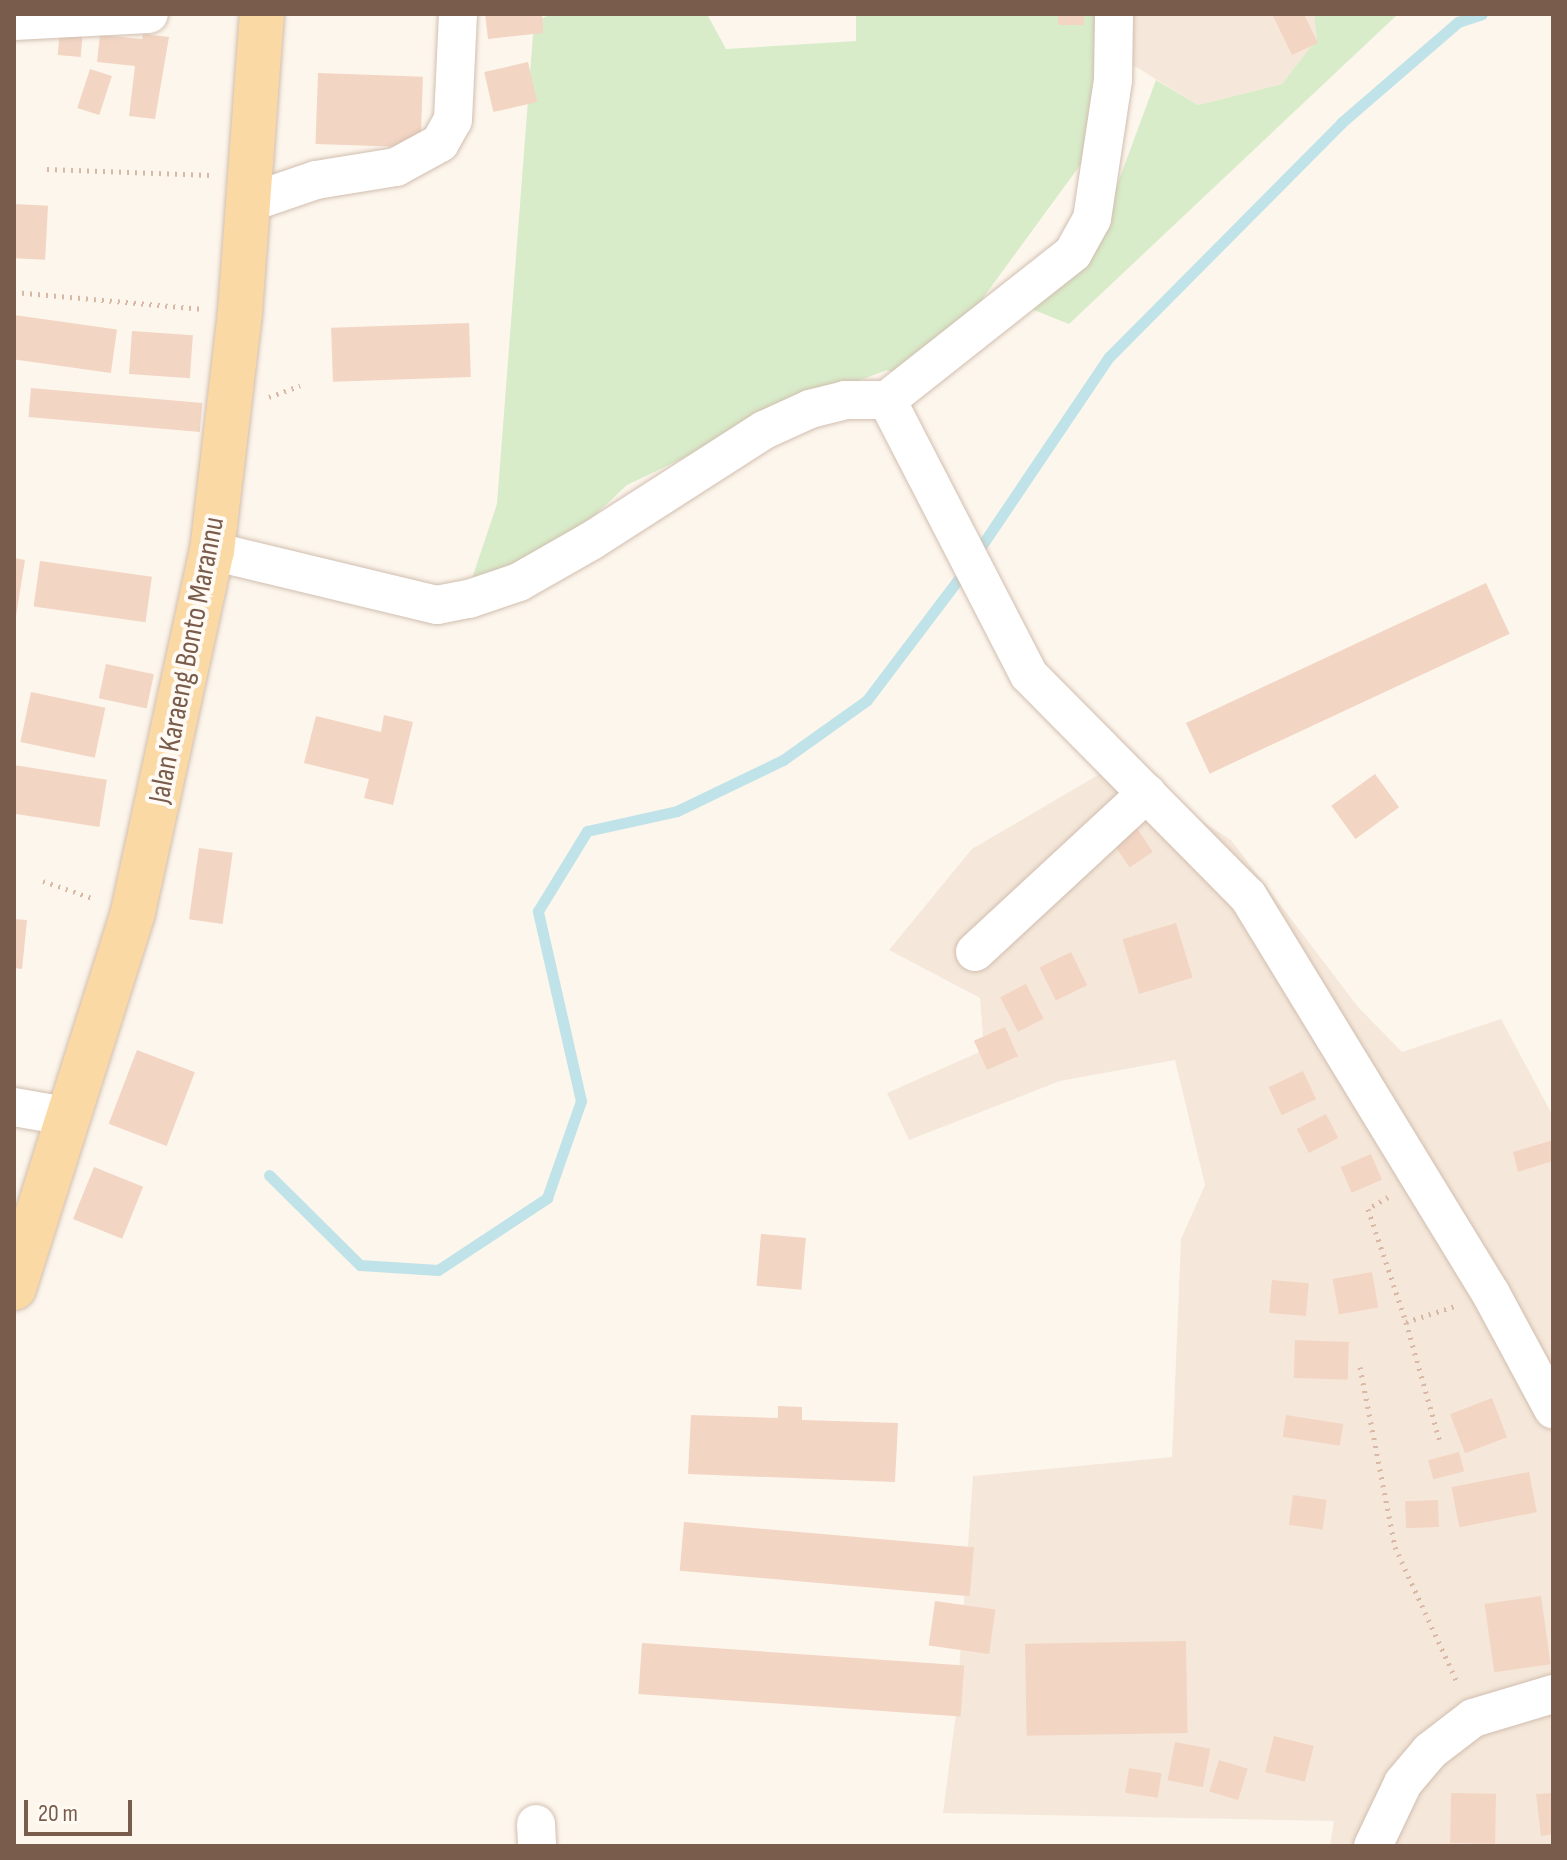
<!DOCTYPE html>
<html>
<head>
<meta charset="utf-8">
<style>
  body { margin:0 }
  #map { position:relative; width:1567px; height:1860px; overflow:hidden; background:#fdf6ec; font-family:"Sofia Sans Condensed",sans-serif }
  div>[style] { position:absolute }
  .residential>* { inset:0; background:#f5e8da }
  .green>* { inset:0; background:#d8ecc9 }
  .stream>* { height:11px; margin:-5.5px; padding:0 5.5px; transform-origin:5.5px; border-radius:5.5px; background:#bfe3e8 }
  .building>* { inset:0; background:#f3d5c3; transform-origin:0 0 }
  .path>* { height:5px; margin-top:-2.5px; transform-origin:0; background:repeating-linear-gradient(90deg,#d9b8a5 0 2px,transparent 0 8px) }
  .roads { filter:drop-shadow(0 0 2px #d1beb0) drop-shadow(0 0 2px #d1beb0) }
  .minor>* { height:38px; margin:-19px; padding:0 19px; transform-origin:19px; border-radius:19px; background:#fff }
  .major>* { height:44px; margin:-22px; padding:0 22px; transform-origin:22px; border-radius:22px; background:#fbd9a5 }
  span { translate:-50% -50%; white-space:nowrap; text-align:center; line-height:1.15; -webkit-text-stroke:8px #fffaf3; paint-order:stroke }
  .street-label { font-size:30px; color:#7a5c4d }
  .frame { position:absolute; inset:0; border:16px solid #7a5c4d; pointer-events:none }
  .scale { position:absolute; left:24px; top:1800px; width:108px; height:36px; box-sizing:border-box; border:4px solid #7a5c4d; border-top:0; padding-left:10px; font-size:24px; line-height:28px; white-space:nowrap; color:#7a5c4d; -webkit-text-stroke:6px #fffaf3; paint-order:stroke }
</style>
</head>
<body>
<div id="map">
  <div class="residential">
    <i style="clip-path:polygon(1116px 14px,1314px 14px,1318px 39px,1282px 84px,1198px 105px,1115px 54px)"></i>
    <i style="clip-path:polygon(1115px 765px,1231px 840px,1358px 1007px,1402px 1052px,1501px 1019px,1553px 1116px,1553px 1846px,1330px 1846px,1334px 1821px,943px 1813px,956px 1713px,973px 1476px,1172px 1457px,1181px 1239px,1205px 1185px,1175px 1060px,1060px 1081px,909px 1140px,887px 1093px,984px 1050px,980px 998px,889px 950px,972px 849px)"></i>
  </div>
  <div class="green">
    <i style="clip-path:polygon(552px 14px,707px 14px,726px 49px,856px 41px,856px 14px,1116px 14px,1089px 153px,920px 384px,887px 370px,801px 402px,627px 485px,548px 559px,464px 602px,497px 504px,534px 22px)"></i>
    <i style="clip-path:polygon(1314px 14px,1398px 14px,1069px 324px,1029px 308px,1113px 196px,1156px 80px,1198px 105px,1282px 84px,1317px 39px)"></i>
  </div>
  <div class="stream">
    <i style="left:976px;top:554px;width:238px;rotate:-56deg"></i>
    <i style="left:1109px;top:357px;width:330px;rotate:-45.2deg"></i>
    <i style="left:1341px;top:123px;width:155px;rotate:-40.8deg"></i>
    <i style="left:1458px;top:22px;width:25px;rotate:-18deg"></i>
    <i style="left:269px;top:1175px;width:128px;rotate:44.7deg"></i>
    <i style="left:360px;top:1265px;width:78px;rotate:3.7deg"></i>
    <i style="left:438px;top:1270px;width:131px;rotate:-33.4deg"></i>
    <i style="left:547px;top:1198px;width:103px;rotate:-70.7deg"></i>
    <i style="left:581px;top:1101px;width:195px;rotate:-102.8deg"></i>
    <i style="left:538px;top:911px;width:94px;rotate:-58.5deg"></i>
    <i style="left:587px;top:831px;width:92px;rotate:-12.5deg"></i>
    <i style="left:677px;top:811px;width:118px;rotate:-25.7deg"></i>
    <i style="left:783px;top:760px;width:103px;rotate:-35.5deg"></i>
    <i style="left:867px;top:700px;width:164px;rotate:-52.9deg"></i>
  </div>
  <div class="building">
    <i style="clip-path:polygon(485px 14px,542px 14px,543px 33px,488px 39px)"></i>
    <i style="left:1058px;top:14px;width:26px;height:11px"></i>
    <i style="clip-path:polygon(1272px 14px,1304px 14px,1318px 43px,1292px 55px)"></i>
    <i style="left:60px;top:29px;width:23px;height:26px;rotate:5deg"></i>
    <i style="clip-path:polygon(143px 34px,169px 37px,155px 119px,129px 116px,135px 66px,97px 62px,100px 35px,142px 39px)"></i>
    <i style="left:528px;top:62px;width:41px;height:45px;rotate:77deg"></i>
    <i style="left:90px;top:69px;width:23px;height:41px;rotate:18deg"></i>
    <i style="left:318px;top:73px;width:105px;height:71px;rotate:2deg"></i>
    <i style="left:14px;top:204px;width:34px;height:54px;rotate:3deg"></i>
    <i style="left:14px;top:315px;width:104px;height:44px;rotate:8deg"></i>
    <i style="left:469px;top:323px;width:54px;height:138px;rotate:88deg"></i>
    <i style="left:132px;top:331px;width:61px;height:43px;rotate:4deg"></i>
    <i style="left:31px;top:388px;width:172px;height:29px;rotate:5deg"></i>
    <i style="clip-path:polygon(14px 558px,25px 560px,16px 616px,14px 616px)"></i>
    <i style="left:40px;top:561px;width:113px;height:46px;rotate:8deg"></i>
    <i style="left:1486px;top:583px;width:56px;height:331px;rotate:65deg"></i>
    <i style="left:106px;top:664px;width:49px;height:35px;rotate:12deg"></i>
    <i style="left:31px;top:692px;width:76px;height:51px;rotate:12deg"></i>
    <i style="clip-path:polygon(384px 715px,413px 722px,393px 805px,364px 798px,369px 779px,304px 763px,316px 716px,381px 732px)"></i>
    <i style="left:14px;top:765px;width:94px;height:48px;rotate:9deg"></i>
    <i style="left:1375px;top:774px;width:41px;height:54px;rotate:54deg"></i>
    <i style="left:1136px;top:827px;width:30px;height:28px;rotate:56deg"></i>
    <i style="left:199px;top:848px;width:34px;height:72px;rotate:8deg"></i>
    <i style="clip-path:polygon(14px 919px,27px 920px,22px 969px,14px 968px)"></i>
    <i style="left:1176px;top:923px;width:57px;height:56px;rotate:73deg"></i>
    <i style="left:1071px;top:952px;width:37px;height:35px;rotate:64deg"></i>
    <i style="left:1026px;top:984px;width:39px;height:29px;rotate:63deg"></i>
    <i style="left:1005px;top:1027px;width:32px;height:34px;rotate:66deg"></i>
    <i style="left:137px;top:1050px;width:62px;height:79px;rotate:21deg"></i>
    <i style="left:1303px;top:1071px;width:31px;height:38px;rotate:65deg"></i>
    <i style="left:1326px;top:1114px;width:27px;height:33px;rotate:63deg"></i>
    <i style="clip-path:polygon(1553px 1140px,1553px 1161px,1518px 1172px,1513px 1152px)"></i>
    <i style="left:1371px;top:1154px;width:28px;height:33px;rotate:67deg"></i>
    <i style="left:94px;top:1167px;width:53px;height:56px;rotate:22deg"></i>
    <i style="left:761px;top:1234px;width:45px;height:52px;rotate:5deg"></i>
    <i style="left:1372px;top:1272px;width:36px;height:40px;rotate:80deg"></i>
    <i style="left:1272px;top:1280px;width:37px;height:33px;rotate:5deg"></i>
    <i style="left:1295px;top:1340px;width:54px;height:38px;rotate:2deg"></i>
    <i style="left:1492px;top:1398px;width:42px;height:45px;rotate:69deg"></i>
    <i style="clip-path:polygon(778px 1406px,802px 1407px,802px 1420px,898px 1423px,895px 1482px,688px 1474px,691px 1415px,778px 1418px)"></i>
    <i style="left:1286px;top:1415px;width:58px;height:22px;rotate:9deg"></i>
    <i style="left:1459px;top:1452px;width:20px;height:32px;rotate:75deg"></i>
    <i style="left:1529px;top:1472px;width:41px;height:79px;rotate:79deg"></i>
    <i style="left:1293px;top:1495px;width:34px;height:30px;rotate:8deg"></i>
    <i style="left:1438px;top:1500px;width:27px;height:33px;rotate:88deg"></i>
    <i style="left:684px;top:1522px;width:291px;height:49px;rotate:5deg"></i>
    <i style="left:1541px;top:1596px;width:69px;height:57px;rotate:82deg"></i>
    <i style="left:935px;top:1601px;width:61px;height:45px;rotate:8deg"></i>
    <i style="left:1186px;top:1641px;width:92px;height:161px;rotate:89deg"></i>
    <i style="left:642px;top:1643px;width:323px;height:51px;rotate:4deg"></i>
    <i style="left:1274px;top:1736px;width:41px;height:37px;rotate:14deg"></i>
    <i style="left:1175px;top:1742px;width:36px;height:39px;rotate:11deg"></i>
    <i style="left:1219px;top:1760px;width:30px;height:33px;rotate:17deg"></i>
    <i style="left:1129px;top:1768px;width:33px;height:25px;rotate:9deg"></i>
    <i style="left:1451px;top:1793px;width:45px;height:50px;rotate:1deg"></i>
    <i style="clip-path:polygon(1553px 1793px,1553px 1834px,1541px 1836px,1536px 1794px)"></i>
  </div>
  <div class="path">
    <i style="left:47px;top:169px;width:164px;rotate:2.1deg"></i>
    <i style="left:14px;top:292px;width:190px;rotate:5.1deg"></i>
    <i style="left:269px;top:397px;width:33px;rotate:-20deg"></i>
    <i style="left:43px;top:881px;width:55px;rotate:19.1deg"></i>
    <i style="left:1388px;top:1197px;width:23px;rotate:149deg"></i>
    <i style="left:1368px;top:1209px;width:119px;rotate:71.4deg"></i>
    <i style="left:1406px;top:1322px;width:52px;rotate:-18.1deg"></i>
    <i style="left:1406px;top:1322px;width:122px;rotate:74.2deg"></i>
    <i style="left:1360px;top:1367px;width:183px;rotate:79deg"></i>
    <i style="left:1395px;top:1547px;width:151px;rotate:65.3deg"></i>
  </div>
  <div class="roads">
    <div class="minor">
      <i style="left:14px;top:21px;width:135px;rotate:-3deg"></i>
      <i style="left:246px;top:204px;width:74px;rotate:-18.9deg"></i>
      <i style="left:316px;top:180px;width:81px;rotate:-9.2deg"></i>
      <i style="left:396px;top:167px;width:50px;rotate:-28.6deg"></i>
      <i style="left:440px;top:143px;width:26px;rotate:-61deg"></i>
      <i style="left:453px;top:120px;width:106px;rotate:-87.3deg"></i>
      <i style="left:887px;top:400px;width:309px;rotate:62.7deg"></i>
      <i style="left:1029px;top:675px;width:311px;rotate:45.3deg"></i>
      <i style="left:1248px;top:896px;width:466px;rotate:58.6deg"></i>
      <i style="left:1491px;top:1294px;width:131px;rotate:61.7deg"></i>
      <i style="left:212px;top:551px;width:231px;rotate:13.5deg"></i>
      <i style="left:437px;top:605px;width:33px;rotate:-11deg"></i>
      <i style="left:469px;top:599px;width:53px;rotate:-18.8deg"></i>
      <i style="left:519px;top:582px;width:83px;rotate:-29.7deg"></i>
      <i style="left:591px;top:541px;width:206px;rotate:-32.7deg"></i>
      <i style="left:764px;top:430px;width:51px;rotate:-24.5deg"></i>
      <i style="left:810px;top:409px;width:36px;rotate:-14deg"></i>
      <i style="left:845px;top:400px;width:42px"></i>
      <i style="left:887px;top:400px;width:237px;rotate:-38.3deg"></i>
      <i style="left:1073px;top:253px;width:39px;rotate:-61deg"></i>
      <i style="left:1092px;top:219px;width:141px;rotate:-81.4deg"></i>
      <i style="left:1113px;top:80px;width:66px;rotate:-89.1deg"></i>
      <i style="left:975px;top:952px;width:234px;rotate:-42.8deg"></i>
      <i style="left:14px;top:1107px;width:58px;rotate:10deg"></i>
      <i style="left:536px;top:1824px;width:22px;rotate:87deg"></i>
      <i style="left:1373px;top:1846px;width:70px;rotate:-64.5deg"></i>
      <i style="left:1403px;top:1783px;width:42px;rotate:-49.8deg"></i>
      <i style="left:1430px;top:1751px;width:54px;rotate:-37.5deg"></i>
      <i style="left:1473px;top:1718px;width:84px;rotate:-16.7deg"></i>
    </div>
    <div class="major">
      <i style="left:14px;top:1288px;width:394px;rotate:-72.4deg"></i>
      <i style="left:133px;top:912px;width:370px;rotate:-77.7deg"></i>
      <i style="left:212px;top:551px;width:241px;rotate:-83.3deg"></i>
      <i style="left:240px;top:312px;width:299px;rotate:-85.8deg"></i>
    </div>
  </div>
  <div class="street-label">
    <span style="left:187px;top:660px;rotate:-79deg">Jalan Karaeng Bonto Marannu</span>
  </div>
  <div class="frame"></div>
  <div class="scale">20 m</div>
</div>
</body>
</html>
